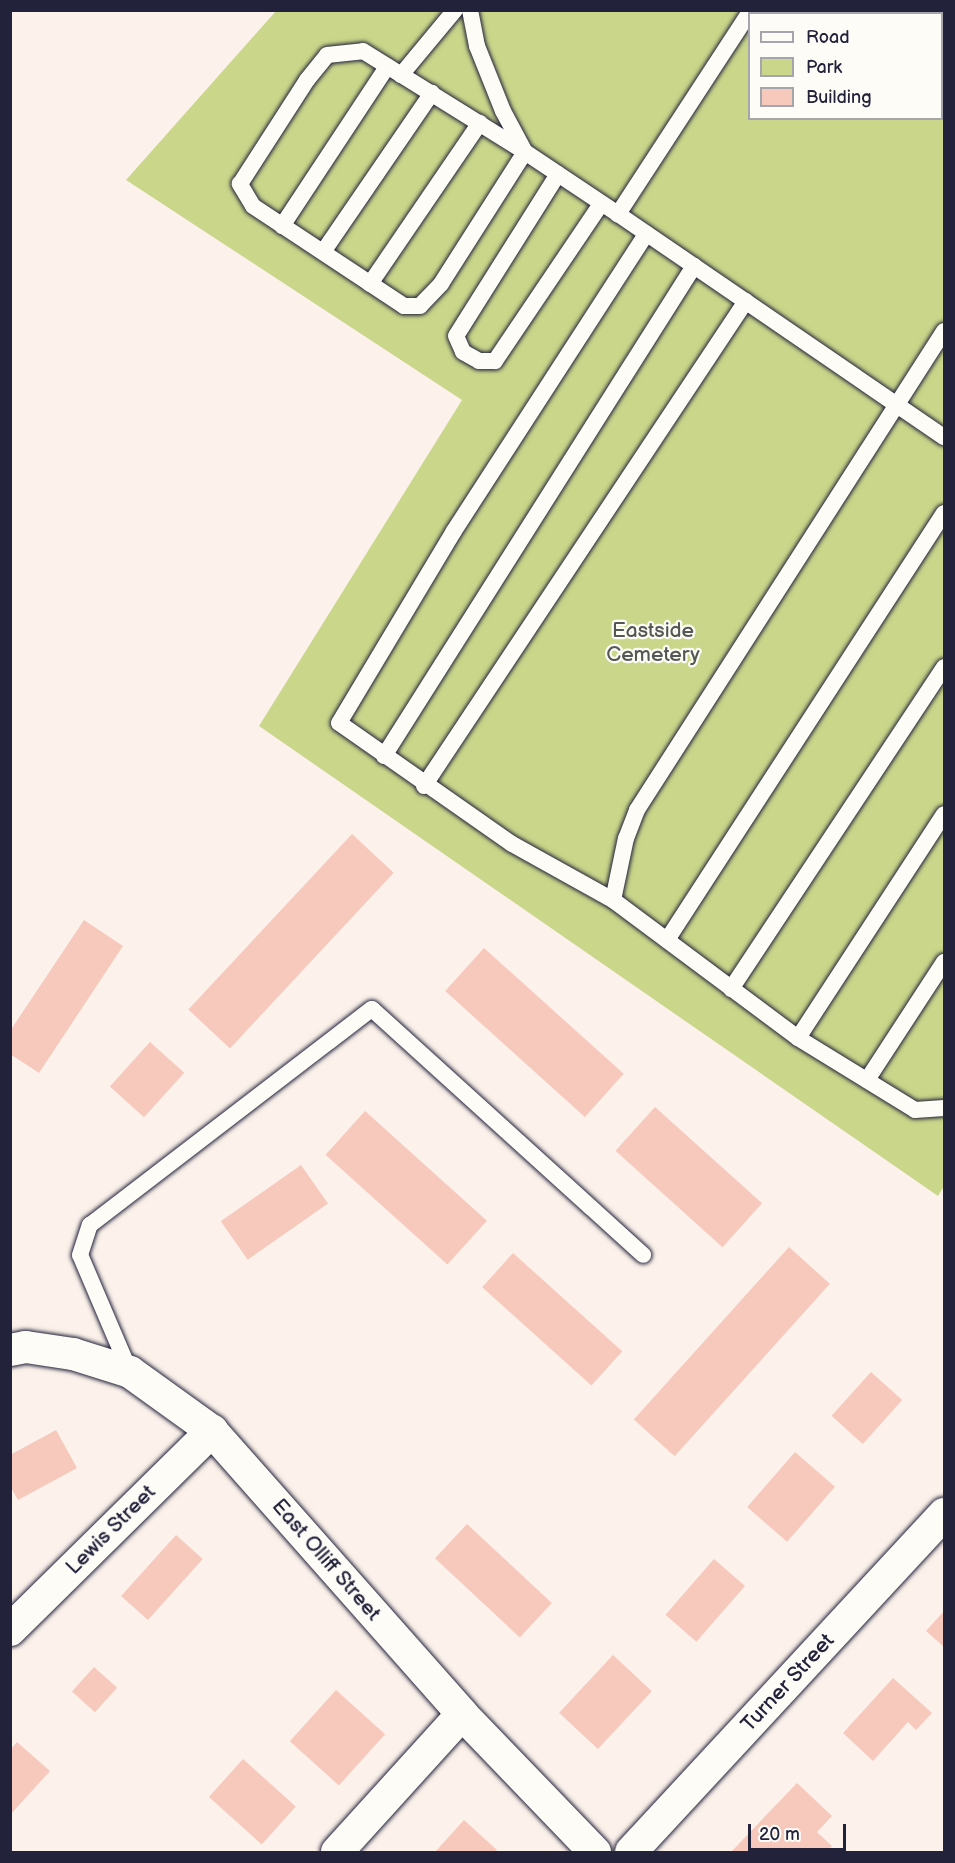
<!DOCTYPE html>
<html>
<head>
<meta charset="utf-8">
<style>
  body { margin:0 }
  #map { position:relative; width:955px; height:1863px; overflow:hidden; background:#fcf2eb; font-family:"Balsamiq Sans",sans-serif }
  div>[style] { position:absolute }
  .green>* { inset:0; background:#cad78a }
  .building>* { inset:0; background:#f7c9bd; transform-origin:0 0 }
  .roads { filter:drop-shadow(0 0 2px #22223b) drop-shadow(0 0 2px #22223b) }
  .lane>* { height:16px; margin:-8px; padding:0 8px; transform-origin:8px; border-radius:8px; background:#fdfcf7 }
  .street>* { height:32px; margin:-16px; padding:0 16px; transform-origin:16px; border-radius:16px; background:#fdfcf7 }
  span { translate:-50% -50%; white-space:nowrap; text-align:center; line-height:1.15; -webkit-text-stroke:4.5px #fdfcf7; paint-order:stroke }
  .park-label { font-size:21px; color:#545853 }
  .street-label { font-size:21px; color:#22223b }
  .frame { position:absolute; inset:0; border:12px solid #22223b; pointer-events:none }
  .legend { position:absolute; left:748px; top:12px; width:195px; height:108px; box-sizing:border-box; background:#fdfcf7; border:2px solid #a5a5ac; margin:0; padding:8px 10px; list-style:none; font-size:18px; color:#22223b }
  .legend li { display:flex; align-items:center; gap:12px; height:30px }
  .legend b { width:30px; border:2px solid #a5a5ac }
  .scale { position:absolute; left:748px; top:1824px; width:98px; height:27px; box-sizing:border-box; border:3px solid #22223b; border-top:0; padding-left:8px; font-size:18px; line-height:21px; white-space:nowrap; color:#22223b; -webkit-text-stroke:4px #fdfcf7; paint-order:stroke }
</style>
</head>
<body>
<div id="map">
  <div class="green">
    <i style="clip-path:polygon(evenodd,276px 11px,944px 11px,944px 1186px,938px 1196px,259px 726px,462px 400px,126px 180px,276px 11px,750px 14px,942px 14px,942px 118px,750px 118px,750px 14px)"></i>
  </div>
  <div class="building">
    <i style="left:352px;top:834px;width:57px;height:240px;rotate:43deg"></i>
    <i style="clip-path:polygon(84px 920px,123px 946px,39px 1073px,10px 1054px,10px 1031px)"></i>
    <i style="left:484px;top:948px;width:188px;height:58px;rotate:42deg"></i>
    <i style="left:150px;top:1042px;width:46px;height:60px;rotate:42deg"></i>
    <i style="left:655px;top:1107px;width:144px;height:59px;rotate:42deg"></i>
    <i style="left:365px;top:1111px;width:164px;height:59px;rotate:42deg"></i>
    <i style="left:301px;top:1165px;width:47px;height:98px;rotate:55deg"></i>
    <i style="left:789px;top:1247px;width:55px;height:232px;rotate:42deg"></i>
    <i style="left:513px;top:1253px;width:147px;height:46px;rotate:42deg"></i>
    <i style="left:871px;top:1372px;width:42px;height:59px;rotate:42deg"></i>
    <i style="clip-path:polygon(56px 1430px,77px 1468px,18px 1500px,10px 1486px,10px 1455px)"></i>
    <i style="left:795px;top:1452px;width:53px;height:73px;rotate:41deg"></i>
    <i style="left:467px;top:1524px;width:116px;height:47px;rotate:43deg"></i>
    <i style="left:176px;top:1535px;width:36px;height:82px;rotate:42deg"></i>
    <i style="left:714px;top:1559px;width:41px;height:74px;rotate:41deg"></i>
    <i style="clip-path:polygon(944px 1611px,944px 1647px,926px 1631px)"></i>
    <i style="left:613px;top:1655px;width:53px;height:79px;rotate:43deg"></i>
    <i style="left:94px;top:1667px;width:31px;height:33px;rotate:42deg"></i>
    <i style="clip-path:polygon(893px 1678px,932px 1713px,916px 1730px,908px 1722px,873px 1761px,843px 1733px)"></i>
    <i style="left:336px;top:1690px;width:66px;height:69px;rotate:42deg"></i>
    <i style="clip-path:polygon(17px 1742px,50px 1771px,10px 1815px,10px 1750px)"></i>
    <i style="left:243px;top:1759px;width:71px;height:51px;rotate:42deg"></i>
    <i style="clip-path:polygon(797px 1783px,832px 1816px,817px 1832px,832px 1846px,826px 1852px,731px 1852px)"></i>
    <i style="clip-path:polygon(464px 1820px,497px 1850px,495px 1852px,435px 1852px)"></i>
  </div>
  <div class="roads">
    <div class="lane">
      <i style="left:470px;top:10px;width:37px;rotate:79deg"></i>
      <i style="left:477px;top:46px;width:70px;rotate:68.2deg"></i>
      <i style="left:503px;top:111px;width:47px;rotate:61.8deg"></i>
      <i style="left:525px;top:152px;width:156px;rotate:122.5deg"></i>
      <i style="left:441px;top:284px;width:30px;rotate:134deg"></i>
      <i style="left:420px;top:306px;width:16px;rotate:180deg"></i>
      <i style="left:404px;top:306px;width:181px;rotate:-146.5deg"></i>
      <i style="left:253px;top:206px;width:26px;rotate:-121deg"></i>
      <i style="left:240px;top:184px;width:124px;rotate:-57.2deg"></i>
      <i style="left:307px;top:80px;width:32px;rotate:-51deg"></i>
      <i style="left:327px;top:55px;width:36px;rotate:-6deg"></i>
      <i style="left:363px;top:51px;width:191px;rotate:31.9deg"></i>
      <i style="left:525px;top:152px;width:112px;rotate:33.7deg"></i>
      <i style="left:751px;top:10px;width:244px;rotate:123.1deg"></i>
      <i style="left:618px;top:214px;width:395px;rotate:34.4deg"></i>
      <i style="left:910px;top:10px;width:6px;rotate:39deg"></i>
      <i style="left:933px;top:14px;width:4px;rotate:-63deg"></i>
      <i style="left:942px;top:31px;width:3px;rotate:45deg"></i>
      <i style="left:401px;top:75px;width:85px;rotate:-50.3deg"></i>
      <i style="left:558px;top:174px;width:191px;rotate:122.2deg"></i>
      <i style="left:456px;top:336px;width:17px;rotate:66deg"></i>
      <i style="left:463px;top:352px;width:18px;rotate:29deg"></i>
      <i style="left:479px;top:361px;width:16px"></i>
      <i style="left:495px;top:361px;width:189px;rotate:-56deg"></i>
      <i style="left:282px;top:226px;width:191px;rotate:-56.6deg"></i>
      <i style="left:323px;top:252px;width:193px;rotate:-55.6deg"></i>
      <i style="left:370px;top:284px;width:195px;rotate:-55.7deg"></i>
      <i style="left:944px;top:331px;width:569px;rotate:122.66deg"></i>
      <i style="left:637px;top:810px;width:30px;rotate:111deg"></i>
      <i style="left:626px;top:838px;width:63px;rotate:101.8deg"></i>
      <i style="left:613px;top:900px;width:231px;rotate:36.7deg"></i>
      <i style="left:798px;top:1038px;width:267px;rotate:-56.9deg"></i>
      <i style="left:384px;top:756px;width:580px;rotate:-57.68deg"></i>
      <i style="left:424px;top:786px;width:582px;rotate:-56.42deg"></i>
      <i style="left:613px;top:900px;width:115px;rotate:-151deg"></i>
      <i style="left:512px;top:844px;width:211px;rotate:-145deg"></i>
      <i style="left:339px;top:723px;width:224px;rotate:-59.1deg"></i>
      <i style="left:454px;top:531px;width:354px;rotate:-57.1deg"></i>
      <i style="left:667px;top:940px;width:509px;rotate:-57.03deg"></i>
      <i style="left:731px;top:989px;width:386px;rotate:-56.5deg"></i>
      <i style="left:798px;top:1038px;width:137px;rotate:31.6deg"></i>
      <i style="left:915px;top:1110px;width:29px;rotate:-4deg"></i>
      <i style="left:867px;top:1080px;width:141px;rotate:-56.9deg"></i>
      <i style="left:130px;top:1372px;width:127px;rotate:-113.1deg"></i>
      <i style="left:80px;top:1255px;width:32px;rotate:-72deg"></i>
      <i style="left:90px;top:1225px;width:355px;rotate:-37.5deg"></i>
      <i style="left:372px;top:1009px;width:366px;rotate:42.2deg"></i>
    </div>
    <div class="street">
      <i style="left:10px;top:1350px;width:16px;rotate:-11deg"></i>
      <i style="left:26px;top:1347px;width:48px;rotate:8.5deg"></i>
      <i style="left:73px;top:1354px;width:60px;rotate:17.5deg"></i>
      <i style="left:130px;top:1372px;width:101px;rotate:35.7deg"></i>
      <i style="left:212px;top:1431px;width:378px;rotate:48.5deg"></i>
      <i style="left:462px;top:1714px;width:192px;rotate:46.1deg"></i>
      <i style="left:10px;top:1630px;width:284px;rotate:-44.6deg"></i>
      <i style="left:337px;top:1852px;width:186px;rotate:-47.8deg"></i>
      <i style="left:631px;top:1852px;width:461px;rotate:-47.2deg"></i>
    </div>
  </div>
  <div class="park-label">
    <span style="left:653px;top:643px">Eastside<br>Cemetery</span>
  </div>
  <div class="street-label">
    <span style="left:111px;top:1530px;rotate:-45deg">Lewis Street</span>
    <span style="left:326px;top:1560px;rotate:49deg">East Olliff Street</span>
    <span style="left:788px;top:1683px;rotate:-47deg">Turner Street</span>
  </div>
  <div class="frame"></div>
  <ul class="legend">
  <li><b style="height:8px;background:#fdfcf7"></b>Road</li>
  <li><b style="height:16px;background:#cad78a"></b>Park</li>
  <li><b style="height:16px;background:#f7c9bd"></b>Building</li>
  </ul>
  <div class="scale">20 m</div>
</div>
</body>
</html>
